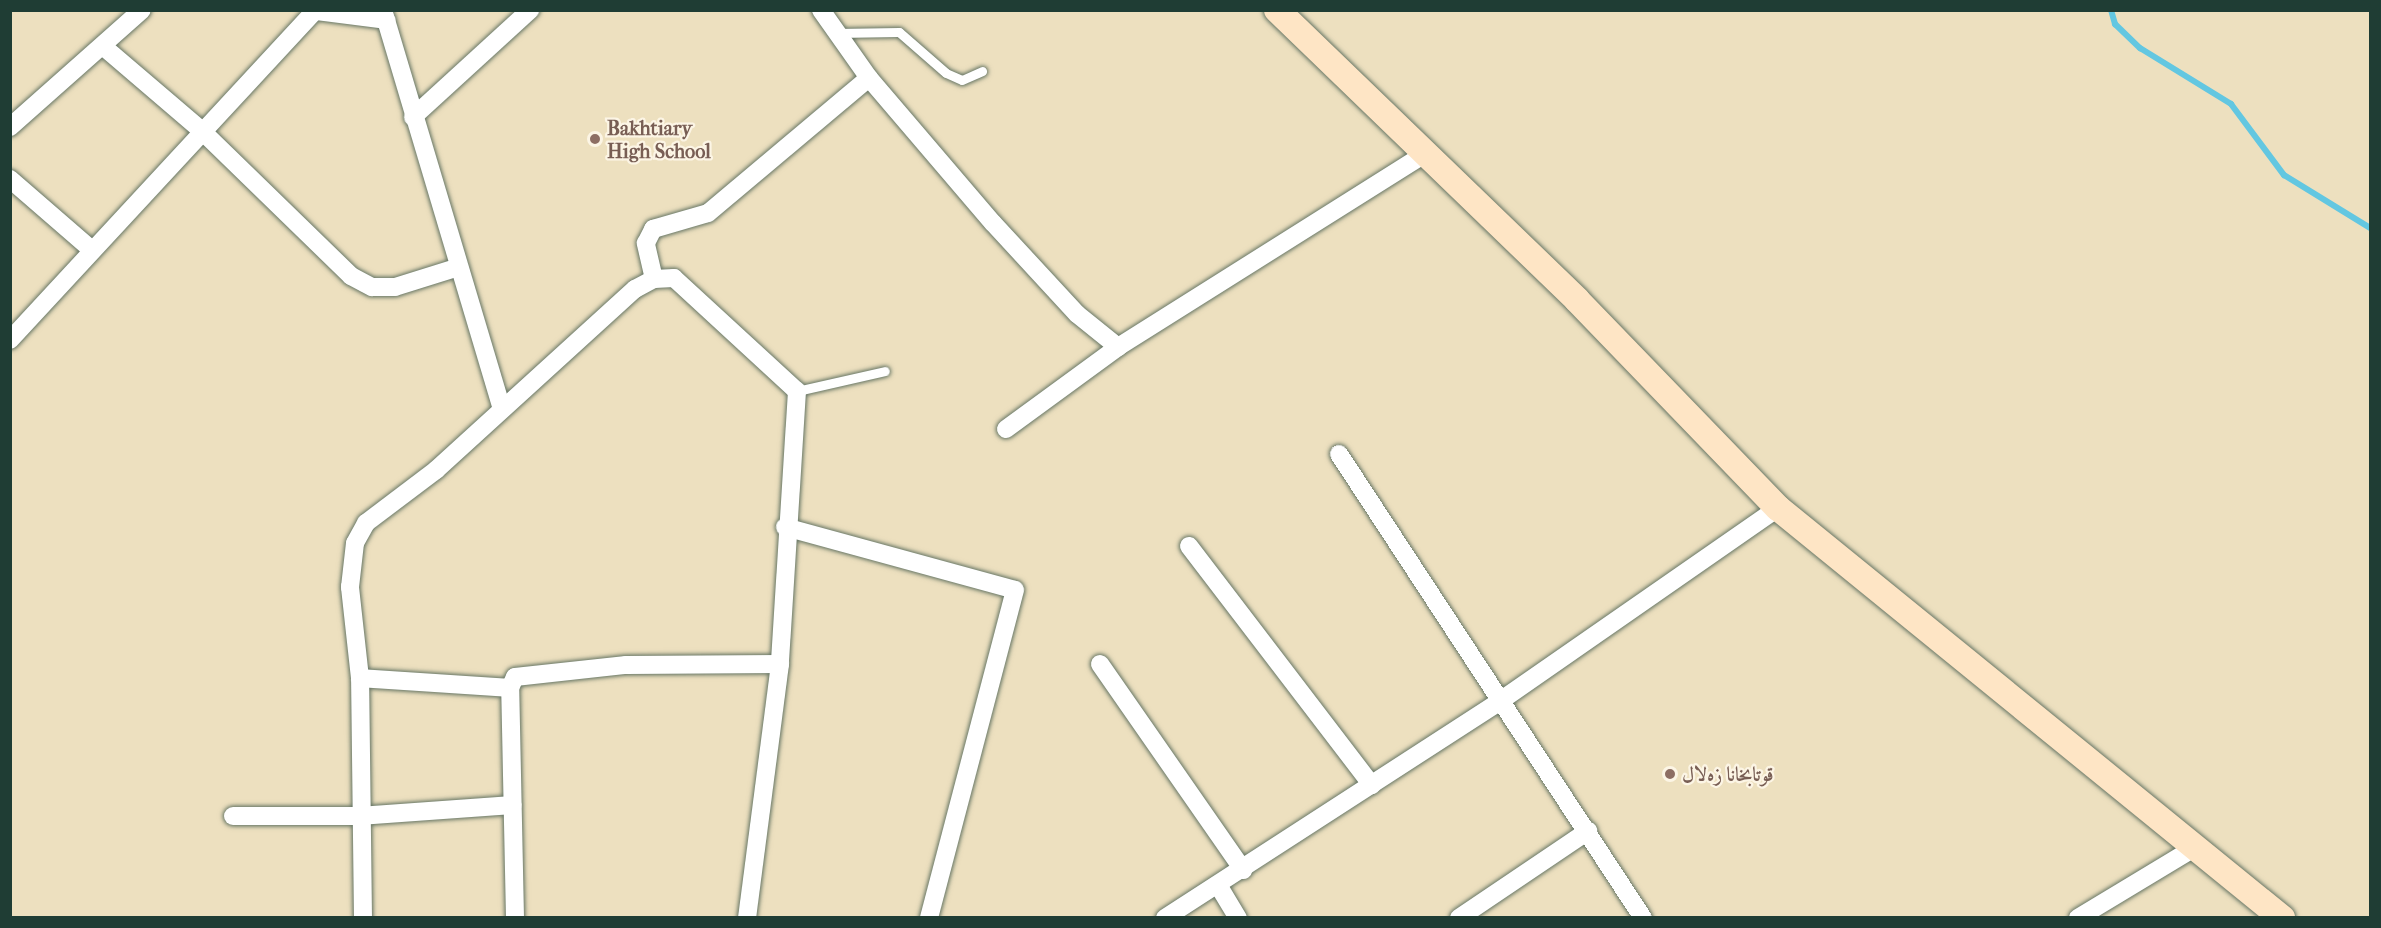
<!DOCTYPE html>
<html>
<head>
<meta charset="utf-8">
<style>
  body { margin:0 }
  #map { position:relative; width:2381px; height:928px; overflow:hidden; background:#ede0bf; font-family:"IM FELL French Canon",Amiri,serif }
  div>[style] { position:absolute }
  .stream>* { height:6px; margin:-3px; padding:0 3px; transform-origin:3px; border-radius:3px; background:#63c7e1 }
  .roads { filter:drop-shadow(0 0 2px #677665) drop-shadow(0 0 2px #677665) }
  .lane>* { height:9px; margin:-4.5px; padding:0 4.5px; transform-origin:4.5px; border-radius:4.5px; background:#fff }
  .street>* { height:18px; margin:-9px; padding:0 9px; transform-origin:9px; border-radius:9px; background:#fff }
  .secondary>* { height:26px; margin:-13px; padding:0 13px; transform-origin:13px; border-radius:13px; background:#fee5c5 }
  .dots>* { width:16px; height:16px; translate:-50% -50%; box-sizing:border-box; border:3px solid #fcf5e5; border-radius:50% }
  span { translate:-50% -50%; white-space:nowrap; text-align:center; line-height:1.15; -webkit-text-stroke:4.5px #fcf5e5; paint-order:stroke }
  .education-label { font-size:20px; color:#785e54; font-weight:700 }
  .left { translate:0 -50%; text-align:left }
  .frame { position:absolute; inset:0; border:12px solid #1f3d34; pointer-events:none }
</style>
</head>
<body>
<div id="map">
  <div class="stream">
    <i style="left:2111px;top:10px;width:15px;rotate:74deg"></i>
    <i style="left:2115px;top:24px;width:35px;rotate:44deg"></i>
    <i style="left:2140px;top:48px;width:107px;rotate:31.6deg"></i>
    <i style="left:2231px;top:104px;width:89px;rotate:53.3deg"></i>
    <i style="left:2284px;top:175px;width:101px;rotate:31.6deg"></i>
  </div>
  <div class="roads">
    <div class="lane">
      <i style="left:836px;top:33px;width:63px;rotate:-0.9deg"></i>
      <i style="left:899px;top:32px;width:62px;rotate:41.1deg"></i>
      <i style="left:946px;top:73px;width:17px;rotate:24deg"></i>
      <i style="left:962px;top:80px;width:22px;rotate:-24deg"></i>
      <i style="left:797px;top:391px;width:90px;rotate:-12.8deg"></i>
    </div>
    <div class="street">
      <i style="left:383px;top:10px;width:413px;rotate:73.4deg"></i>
      <i style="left:821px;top:10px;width:83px;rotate:54.8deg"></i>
      <i style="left:869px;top:78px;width:191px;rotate:49.5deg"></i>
      <i style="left:993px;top:223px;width:124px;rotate:47.3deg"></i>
      <i style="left:1077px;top:314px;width:53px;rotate:38.8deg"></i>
      <i style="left:316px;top:11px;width:71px;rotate:7.3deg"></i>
      <i style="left:105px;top:48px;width:126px;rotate:40.5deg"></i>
      <i style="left:201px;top:130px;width:209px;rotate:44.2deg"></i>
      <i style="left:351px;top:276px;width:24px;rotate:28deg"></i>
      <i style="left:372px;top:287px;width:23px"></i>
      <i style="left:395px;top:287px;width:67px;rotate:-17.4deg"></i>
      <i style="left:413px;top:117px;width:159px;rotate:-42.4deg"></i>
      <i style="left:10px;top:127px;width:176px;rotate:-41.6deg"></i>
      <i style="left:10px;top:179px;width:108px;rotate:40.9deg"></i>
      <i style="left:654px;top:279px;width:37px;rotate:-103deg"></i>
      <i style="left:646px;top:243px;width:16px;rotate:-63deg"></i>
      <i style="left:653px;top:229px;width:57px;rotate:-16.2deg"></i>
      <i style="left:708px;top:213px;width:210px;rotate:-40deg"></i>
      <i style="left:10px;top:340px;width:450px;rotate:-47.2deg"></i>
      <i style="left:1006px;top:429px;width:139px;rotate:-36.2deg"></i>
      <i style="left:1118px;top:347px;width:363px;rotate:-32.2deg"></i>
      <i style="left:1339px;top:454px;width:555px;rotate:56.77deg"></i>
      <i style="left:785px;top:527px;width:238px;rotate:15.3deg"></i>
      <i style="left:1015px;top:590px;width:339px;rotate:104.7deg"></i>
      <i style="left:1189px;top:546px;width:301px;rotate:52.6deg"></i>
      <i style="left:1100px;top:664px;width:251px;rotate:55.2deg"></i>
      <i style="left:360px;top:678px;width:150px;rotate:3.8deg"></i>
      <i style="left:233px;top:816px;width:126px"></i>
      <i style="left:359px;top:816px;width:154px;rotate:-4.1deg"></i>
      <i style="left:1218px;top:885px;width:39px;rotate:59deg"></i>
      <i style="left:363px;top:918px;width:240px;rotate:-90.7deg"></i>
      <i style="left:360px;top:678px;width:92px;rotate:-96.3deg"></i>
      <i style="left:350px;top:587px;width:44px;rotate:-83.5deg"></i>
      <i style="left:355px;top:543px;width:23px;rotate:-61deg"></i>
      <i style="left:366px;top:523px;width:88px;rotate:-37.1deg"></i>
      <i style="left:436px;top:470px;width:269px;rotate:-42.3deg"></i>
      <i style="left:635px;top:289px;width:21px;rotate:-28deg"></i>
      <i style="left:654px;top:279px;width:20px;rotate:-3deg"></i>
      <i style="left:674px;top:278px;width:167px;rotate:42.6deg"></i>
      <i style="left:797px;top:391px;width:274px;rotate:93.6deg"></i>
      <i style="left:780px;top:664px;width:256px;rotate:97.4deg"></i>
      <i style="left:515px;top:918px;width:230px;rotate:-91.2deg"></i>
      <i style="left:510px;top:688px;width:12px;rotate:-66deg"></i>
      <i style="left:515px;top:677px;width:112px;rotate:-6.2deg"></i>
      <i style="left:626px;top:665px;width:154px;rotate:-0.4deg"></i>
      <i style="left:1165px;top:918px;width:403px;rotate:-32.9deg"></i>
      <i style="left:1503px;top:699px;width:335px;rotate:-34.8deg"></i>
      <i style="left:1459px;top:918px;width:156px;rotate:-34deg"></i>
      <i style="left:2078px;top:918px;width:135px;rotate:-31.1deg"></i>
    </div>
    <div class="secondary">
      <i style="left:1277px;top:10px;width:417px;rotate:44deg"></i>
      <i style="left:1577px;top:300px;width:289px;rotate:46deg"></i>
      <i style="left:1778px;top:508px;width:650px;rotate:39.13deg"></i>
    </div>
  </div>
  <div class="dots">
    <i style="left:595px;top:139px;background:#8d6e63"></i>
    <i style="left:1670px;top:774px;background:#8d6e63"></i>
  </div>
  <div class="education-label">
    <span class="left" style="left:607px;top:140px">Bakhtiary<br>High School</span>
    <span class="left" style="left:1682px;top:774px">قوتابخانا زەلال</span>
  </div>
  <div class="frame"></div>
</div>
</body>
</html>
